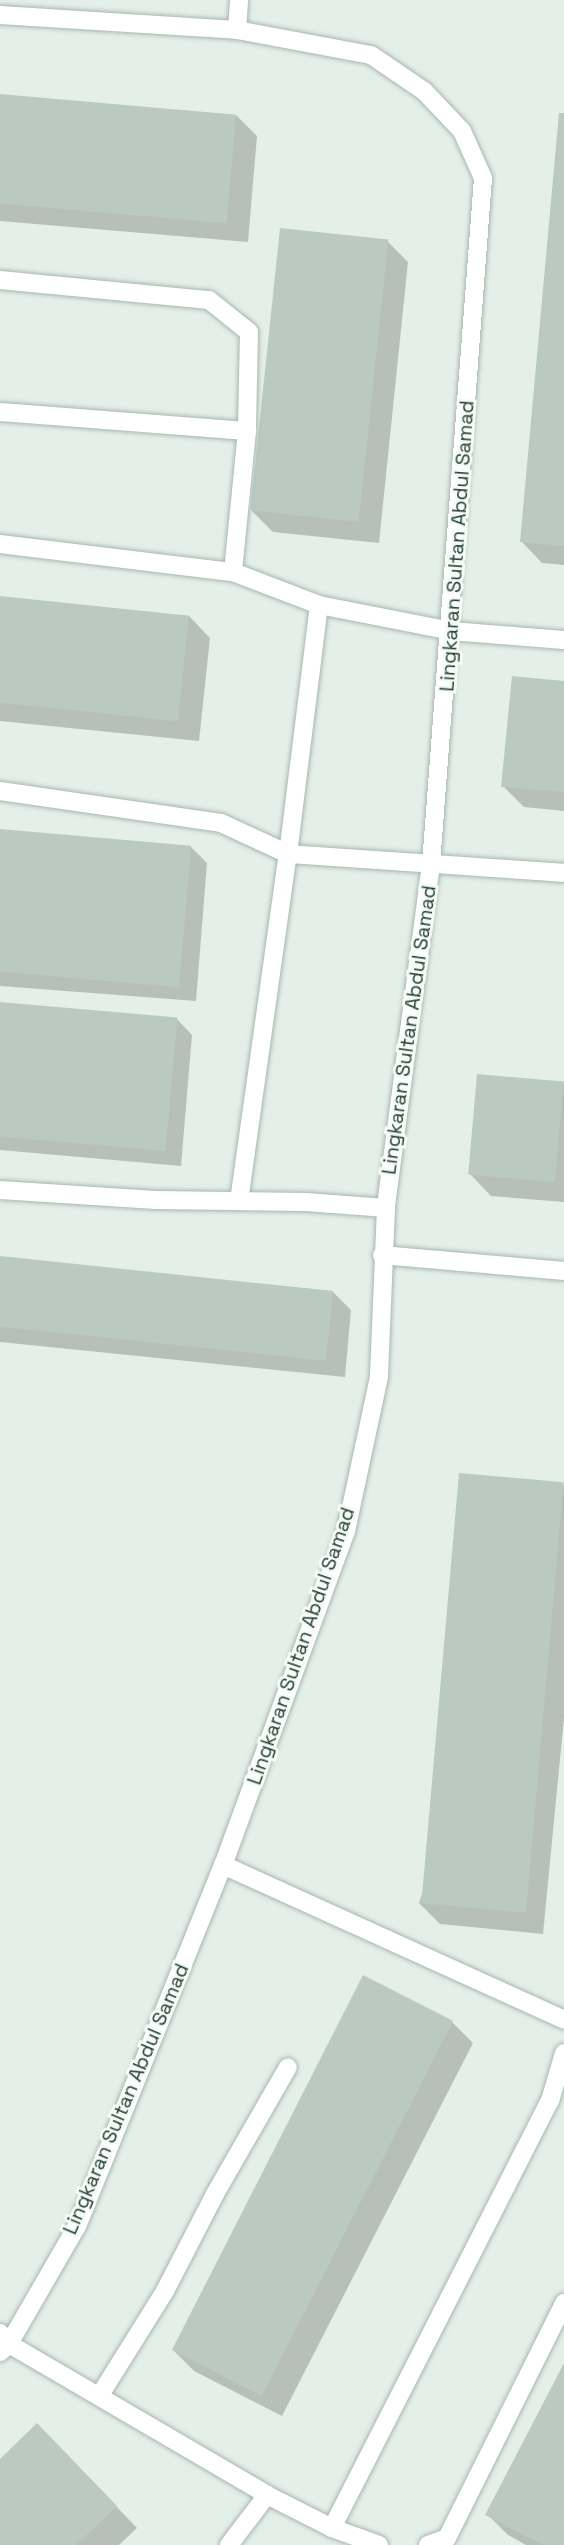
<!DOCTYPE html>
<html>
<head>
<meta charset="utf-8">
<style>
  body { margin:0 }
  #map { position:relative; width:564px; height:2545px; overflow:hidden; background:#e5efe9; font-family:"Space Grotesk",sans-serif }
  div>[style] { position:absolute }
  .shadow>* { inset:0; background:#0003 }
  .building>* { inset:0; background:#bacac2; transform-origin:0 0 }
  .roads { filter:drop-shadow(0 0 2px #a7b7b0) drop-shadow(0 0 2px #a7b7b0) }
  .service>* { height:18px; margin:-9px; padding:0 9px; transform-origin:9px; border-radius:9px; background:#fff }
  .minor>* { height:18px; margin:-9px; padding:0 9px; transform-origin:9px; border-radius:9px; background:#fff }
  span { translate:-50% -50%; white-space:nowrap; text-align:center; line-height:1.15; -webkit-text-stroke:6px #f6fbf8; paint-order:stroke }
  .street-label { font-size:20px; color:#244136 }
</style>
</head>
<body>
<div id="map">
  <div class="shadow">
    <i style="clip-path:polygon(0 95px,236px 115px,257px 136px,248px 242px,0 221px)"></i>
    <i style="clip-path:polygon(564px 115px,564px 565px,542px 563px,521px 541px)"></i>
    <i style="clip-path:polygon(387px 241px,408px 262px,379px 543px,273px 532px,252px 511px)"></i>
    <i style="clip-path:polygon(0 597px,189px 616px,210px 638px,199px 741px,0 721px)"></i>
    <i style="clip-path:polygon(564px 683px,564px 811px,524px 807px,503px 786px)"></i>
    <i style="clip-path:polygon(0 831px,191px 847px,207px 863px,196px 1001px,0 986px)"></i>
    <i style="clip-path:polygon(0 1003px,176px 1018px,192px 1035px,181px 1166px,0 1150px)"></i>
    <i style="clip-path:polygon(564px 1083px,564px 1202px,491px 1196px,470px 1174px)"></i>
    <i style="clip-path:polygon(0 1258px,332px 1291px,351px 1310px,345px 1377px,0 1342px)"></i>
    <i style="clip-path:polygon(564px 1484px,564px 1718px,543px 1934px,440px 1924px,419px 1903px)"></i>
    <i style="clip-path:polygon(452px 2022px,473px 2043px,282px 2416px,194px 2371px,173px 2350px)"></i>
    <i style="clip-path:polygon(564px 2367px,564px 2545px,526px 2545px,508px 2535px,487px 2514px)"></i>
    <i style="clip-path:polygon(58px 2446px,137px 2528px,119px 2545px,0 2545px,0 2461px)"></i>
  </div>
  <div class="building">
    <i style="left:0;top:94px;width:237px;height:109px;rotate:5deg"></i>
    <i style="clip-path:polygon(559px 113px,564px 113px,564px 546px,520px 542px)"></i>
    <i style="left:280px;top:228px;width:109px;height:284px;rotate:6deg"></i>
    <i style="left:0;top:596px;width:190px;height:106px;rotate:6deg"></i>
    <i style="clip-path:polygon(512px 676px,564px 681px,564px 792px,501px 787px)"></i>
    <i style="left:0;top:829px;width:192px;height:142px;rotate:5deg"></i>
    <i style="left:0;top:1002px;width:178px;height:134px;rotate:5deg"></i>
    <i style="left:477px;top:1074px;width:87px;height:101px;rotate:5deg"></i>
    <i style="left:0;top:1256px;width:335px;height:70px;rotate:6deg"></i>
    <i style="left:459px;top:1473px;width:105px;height:432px;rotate:5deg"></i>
    <i style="left:363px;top:1975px;width:101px;height:421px;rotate:27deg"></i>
    <i style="clip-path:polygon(564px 2363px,564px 2545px,544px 2545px,485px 2515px)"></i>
    <i style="clip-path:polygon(37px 2423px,117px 2506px,76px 2545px,0 2545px,0 2459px)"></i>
  </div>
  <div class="roads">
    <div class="service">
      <i style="left:237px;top:30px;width:30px;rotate:-86deg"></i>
      <i style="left:0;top:280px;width:210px;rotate:5.5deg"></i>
      <i style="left:209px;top:300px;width:51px;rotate:38.7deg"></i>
      <i style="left:249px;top:332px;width:99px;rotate:91.2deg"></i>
      <i style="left:247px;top:431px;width:142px;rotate:95.7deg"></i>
      <i style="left:0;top:412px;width:248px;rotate:4.4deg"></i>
      <i style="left:0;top:544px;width:235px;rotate:6.9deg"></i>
      <i style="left:233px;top:572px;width:92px;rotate:21deg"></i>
      <i style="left:319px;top:605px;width:135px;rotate:11.1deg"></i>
      <i style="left:451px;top:631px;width:113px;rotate:4.6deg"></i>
      <i style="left:0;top:791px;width:223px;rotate:8.2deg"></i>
      <i style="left:221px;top:823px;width:74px;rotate:24.8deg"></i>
      <i style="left:288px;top:854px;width:277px;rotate:3.9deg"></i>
      <i style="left:0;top:1190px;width:156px;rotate:3.7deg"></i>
      <i style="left:156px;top:1200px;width:150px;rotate:0.8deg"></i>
      <i style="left:306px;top:1202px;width:80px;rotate:4.3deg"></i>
      <i style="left:239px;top:1201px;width:350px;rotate:-82deg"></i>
      <i style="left:288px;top:854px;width:251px;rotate:-82.9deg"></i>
      <i style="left:382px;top:1255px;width:183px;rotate:5deg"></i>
      <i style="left:223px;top:1865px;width:375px;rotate:24.4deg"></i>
      <i style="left:0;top:2333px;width:14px;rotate:51deg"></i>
      <i style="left:9px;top:2344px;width:299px;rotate:30.3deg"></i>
      <i style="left:267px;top:2495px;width:73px;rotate:26.9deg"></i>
      <i style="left:332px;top:2528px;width:479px;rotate:-63deg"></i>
      <i style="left:550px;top:2101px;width:50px;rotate:-73.7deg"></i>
      <i style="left:100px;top:2395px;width:123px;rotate:-58deg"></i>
      <i style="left:165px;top:2291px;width:109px;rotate:-62.7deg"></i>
      <i style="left:215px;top:2194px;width:146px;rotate:-60.1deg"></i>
      <i style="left:332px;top:2528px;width:50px;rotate:19.9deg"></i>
      <i style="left:229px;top:2545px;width:63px;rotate:-52.8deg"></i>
      <i style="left:428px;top:2545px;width:20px;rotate:-20deg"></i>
      <i style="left:447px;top:2538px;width:263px;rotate:-63.5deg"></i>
    </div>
    <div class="minor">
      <i style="left:0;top:15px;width:237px;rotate:3.6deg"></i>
      <i style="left:237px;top:30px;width:136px;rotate:10.6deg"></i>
      <i style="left:371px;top:55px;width:64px;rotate:34.2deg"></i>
      <i style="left:424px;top:91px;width:55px;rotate:46.5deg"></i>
      <i style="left:462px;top:131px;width:51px;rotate:65.9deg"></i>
      <i style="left:483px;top:178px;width:688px;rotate:94.33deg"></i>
      <i style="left:431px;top:864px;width:347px;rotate:97.5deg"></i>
      <i style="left:386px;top:1208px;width:169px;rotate:92.4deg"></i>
      <i style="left:379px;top:1377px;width:157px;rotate:102.1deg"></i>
      <i style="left:346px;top:1531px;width:356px;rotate:110.2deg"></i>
      <i style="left:223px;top:1865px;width:389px;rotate:112deg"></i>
      <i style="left:77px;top:2226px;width:136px;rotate:120deg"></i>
      <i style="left:9px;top:2344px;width:12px;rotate:138deg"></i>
    </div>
  </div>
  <div class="street-label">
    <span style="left:457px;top:546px;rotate:-86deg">Lingkaran Sultan Abdul Samad</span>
    <span style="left:409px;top:1030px;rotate:-82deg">Lingkaran Sultan Abdul Samad</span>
    <span style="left:301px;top:1646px;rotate:-71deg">Lingkaran Sultan Abdul Samad</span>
    <span style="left:126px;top:2099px;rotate:-67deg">Lingkaran Sultan Abdul Samad</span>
  </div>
</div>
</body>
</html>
